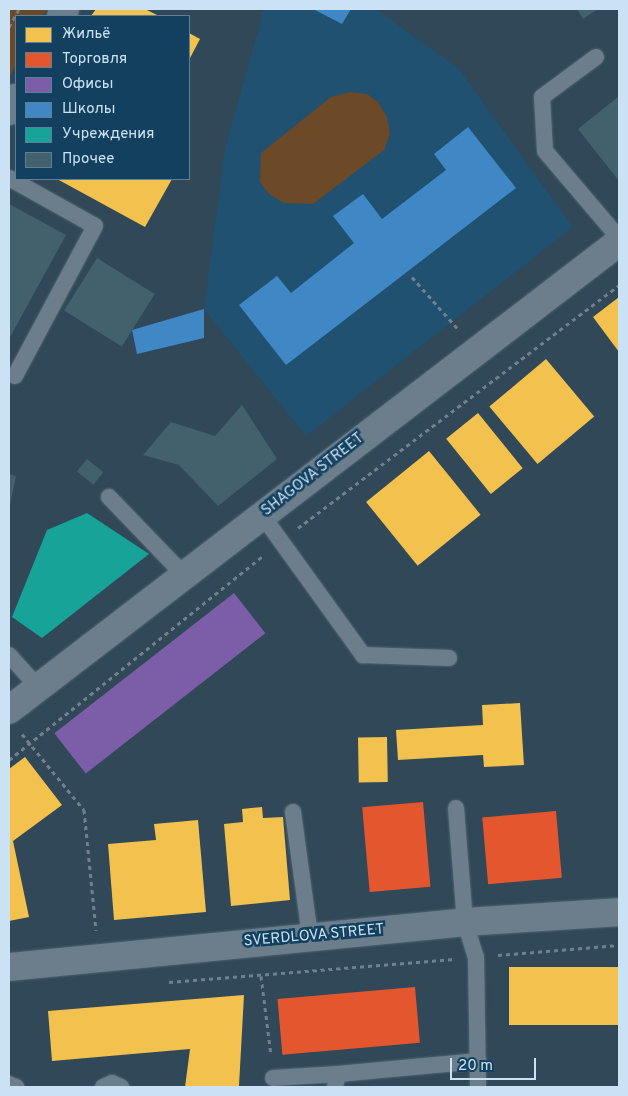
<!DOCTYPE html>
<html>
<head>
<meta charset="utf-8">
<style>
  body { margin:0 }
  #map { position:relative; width:628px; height:1096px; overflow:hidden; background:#304858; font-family:Overpass,sans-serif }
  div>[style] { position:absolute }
  .built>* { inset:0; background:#205171 }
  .green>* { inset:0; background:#6c4927 }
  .homes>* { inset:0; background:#f2c14e; transform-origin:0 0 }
  .shops>* { inset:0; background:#e4572e; transform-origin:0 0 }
  .offices>* { inset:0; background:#7b5ea7; transform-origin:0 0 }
  .schools>* { inset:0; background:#3f88c5 }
  .public>* { inset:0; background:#17a398 }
  .building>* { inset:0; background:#43616d; transform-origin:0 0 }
  .path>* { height:3px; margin-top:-1.5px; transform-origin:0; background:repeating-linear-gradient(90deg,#70808c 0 4px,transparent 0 8px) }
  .roads { filter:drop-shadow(0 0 1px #4f6472) drop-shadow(0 0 1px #4f6472) }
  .service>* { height:16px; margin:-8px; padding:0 8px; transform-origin:8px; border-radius:8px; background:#6c7e8b }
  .tertiary>* { height:28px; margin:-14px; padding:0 14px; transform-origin:14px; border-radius:14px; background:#6c7e8b }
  span { translate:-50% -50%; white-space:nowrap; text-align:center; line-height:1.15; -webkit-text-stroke:5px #13405e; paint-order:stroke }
  .street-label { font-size:15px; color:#cbe2f4 }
  .frame { position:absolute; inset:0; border:10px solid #cbe2f4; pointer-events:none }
  .legend { position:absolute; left:15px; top:15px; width:175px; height:165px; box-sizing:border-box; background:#13405e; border:1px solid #5d819a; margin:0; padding:6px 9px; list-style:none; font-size:15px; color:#cbe2f4 }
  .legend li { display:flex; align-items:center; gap:10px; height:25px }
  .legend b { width:25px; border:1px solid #5d819a }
  .scale { position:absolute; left:450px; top:1058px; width:86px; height:22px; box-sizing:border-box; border:2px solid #cbe2f4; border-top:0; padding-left:6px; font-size:15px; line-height:18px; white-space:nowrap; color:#cbe2f4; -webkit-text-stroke:4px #13405e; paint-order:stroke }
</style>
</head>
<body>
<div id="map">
  <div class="built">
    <i style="clip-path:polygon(264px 9px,313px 9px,342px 24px,351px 9px,376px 9px,459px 69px,573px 227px,306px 436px,204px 309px,225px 149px)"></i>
  </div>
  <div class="green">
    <i style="clip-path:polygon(9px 9px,47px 9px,43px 16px,16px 16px,16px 64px,9px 78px)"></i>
    <i style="clip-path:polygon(350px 92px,367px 94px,378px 102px,387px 117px,390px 134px,384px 150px,313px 204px,284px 203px,269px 194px,260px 182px,261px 153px,331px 97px)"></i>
  </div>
  <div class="homes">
    <i style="clip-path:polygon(96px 9px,145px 9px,159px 16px,91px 16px)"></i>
    <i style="clip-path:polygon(189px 33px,200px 39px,189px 60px)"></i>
    <i style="clip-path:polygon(57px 179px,172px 179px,145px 227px)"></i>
    <i style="clip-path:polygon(619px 297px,619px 352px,593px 317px)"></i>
    <i style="left:546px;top:359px;width:75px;height:74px;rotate:50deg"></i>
    <i style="left:478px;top:413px;width:71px;height:41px;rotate:51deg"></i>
    <i style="left:429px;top:451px;width:82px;height:81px;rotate:51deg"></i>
    <i style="clip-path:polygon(520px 703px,524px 765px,484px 767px,483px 755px,398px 760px,396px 730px,483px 725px,482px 705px)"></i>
    <i style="left:387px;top:737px;width:45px;height:29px;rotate:89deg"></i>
    <i style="clip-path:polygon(25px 757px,62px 805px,13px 841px,29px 917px,9px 921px,9px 769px)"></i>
    <i style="clip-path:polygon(262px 807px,263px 818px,283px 817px,290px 900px,231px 906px,224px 824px,243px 822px,242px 809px)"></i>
    <i style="clip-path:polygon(198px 820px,206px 912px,114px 920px,108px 844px,156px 840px,154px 824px)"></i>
    <i style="left:619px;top:967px;width:58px;height:110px;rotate:90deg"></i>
    <i style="clip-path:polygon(244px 995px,239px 1086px,185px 1087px,190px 1049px,52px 1061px,48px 1011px)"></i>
  </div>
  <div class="shops">
    <i style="left:423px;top:802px;width:85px;height:61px;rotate:85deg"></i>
    <i style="left:556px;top:811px;width:67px;height:74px;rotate:85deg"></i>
    <i style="left:415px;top:987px;width:56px;height:138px;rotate:85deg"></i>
  </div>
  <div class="offices">
    <i style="left:234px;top:593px;width:51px;height:228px;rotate:52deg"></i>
  </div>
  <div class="schools">
    <i style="clip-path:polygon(313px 9px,351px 9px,342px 24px)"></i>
    <i style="clip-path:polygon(468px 127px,516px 188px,286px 365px,239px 305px,277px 276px,291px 293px,354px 243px,333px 216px,363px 194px,382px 219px,446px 170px,434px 154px)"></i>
    <i style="clip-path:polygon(204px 309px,204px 338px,137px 354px,132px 330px)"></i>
  </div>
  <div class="public">
    <i style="clip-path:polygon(87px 513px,149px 554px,42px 638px,12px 617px,47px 530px)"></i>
  </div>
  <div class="building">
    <i style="clip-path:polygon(577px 9px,598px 9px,583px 19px)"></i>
    <i style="clip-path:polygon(619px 96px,619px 181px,578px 129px)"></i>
    <i style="clip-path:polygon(9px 204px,66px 235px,9px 339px)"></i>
    <i style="left:97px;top:258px;width:68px;height:62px;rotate:32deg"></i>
    <i style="clip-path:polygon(242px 405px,277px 459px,218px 506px,179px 465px,143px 455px,171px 422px,215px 436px)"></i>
    <i style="left:87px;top:459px;width:21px;height:16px;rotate:39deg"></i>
    <i style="clip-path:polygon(9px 474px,16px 476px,10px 505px,9px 505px)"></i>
  </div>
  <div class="path">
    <i style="left:9px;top:27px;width:21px;rotate:-61deg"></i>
    <i style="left:412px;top:277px;width:69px;rotate:48.5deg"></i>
    <i style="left:298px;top:528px;width:403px;rotate:-37.1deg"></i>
    <i style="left:22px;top:734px;width:98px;rotate:50.8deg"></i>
    <i style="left:84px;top:810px;width:121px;rotate:84.3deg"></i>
    <i style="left:9px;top:760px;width:327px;rotate:-38.8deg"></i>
    <i style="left:498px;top:955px;width:121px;rotate:-4.7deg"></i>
    <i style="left:261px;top:976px;width:80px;rotate:82.8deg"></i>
    <i style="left:169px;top:982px;width:286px;rotate:-4.6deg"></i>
  </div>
  <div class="roads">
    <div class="service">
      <i style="left:596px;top:57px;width:67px;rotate:143.5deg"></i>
      <i style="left:542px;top:97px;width:54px;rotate:86.8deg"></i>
      <i style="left:545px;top:151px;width:114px;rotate:49.6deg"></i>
      <i style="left:9px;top:178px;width:98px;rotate:29.2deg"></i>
      <i style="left:95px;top:226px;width:170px;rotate:118.1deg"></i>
      <i style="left:109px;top:497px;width:108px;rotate:46.1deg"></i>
      <i style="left:262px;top:515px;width:173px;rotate:54.2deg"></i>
      <i style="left:363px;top:655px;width:86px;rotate:2deg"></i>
      <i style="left:9px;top:655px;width:43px;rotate:47.8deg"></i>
      <i style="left:456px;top:808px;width:114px;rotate:85.5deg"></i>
      <i style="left:465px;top:922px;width:37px;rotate:73deg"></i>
      <i style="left:476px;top:957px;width:130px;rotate:89.1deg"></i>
      <i style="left:293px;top:812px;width:125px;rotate:82.2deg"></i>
      <i style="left:273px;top:1078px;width:65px;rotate:-3.5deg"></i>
      <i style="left:9px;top:1084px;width:8px;rotate:23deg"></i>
      <i style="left:103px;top:1087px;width:10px;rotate:-24deg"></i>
      <i style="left:112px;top:1083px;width:10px;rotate:24deg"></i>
      <i style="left:335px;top:1087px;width:13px;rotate:-77deg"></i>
      <i style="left:338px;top:1074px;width:141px;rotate:-5.3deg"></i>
    </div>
    <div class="tertiary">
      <i style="left:61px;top:16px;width:8px;rotate:-60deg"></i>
      <i style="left:9px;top:111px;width:15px;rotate:-62deg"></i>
      <i style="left:9px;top:710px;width:769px;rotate:-37.5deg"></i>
      <i style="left:9px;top:967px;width:458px;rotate:-5.6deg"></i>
      <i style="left:465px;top:922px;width:154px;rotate:-3.7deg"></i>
    </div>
  </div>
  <div class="street-label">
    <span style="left:313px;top:475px;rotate:-38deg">SHAGOVA STREET</span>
    <span style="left:314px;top:936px;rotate:-5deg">SVERDLOVA STREET</span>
  </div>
  <div class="frame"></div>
  <ul class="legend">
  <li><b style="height:14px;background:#f2c14e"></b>Жильё</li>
  <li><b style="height:14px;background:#e4572e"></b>Торговля</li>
  <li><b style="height:14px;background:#7b5ea7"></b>Офисы</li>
  <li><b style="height:14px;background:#3f88c5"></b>Школы</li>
  <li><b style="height:14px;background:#17a398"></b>Учреждения</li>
  <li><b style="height:14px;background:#43616d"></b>Прочее</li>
  </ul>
  <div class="scale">20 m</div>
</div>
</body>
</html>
